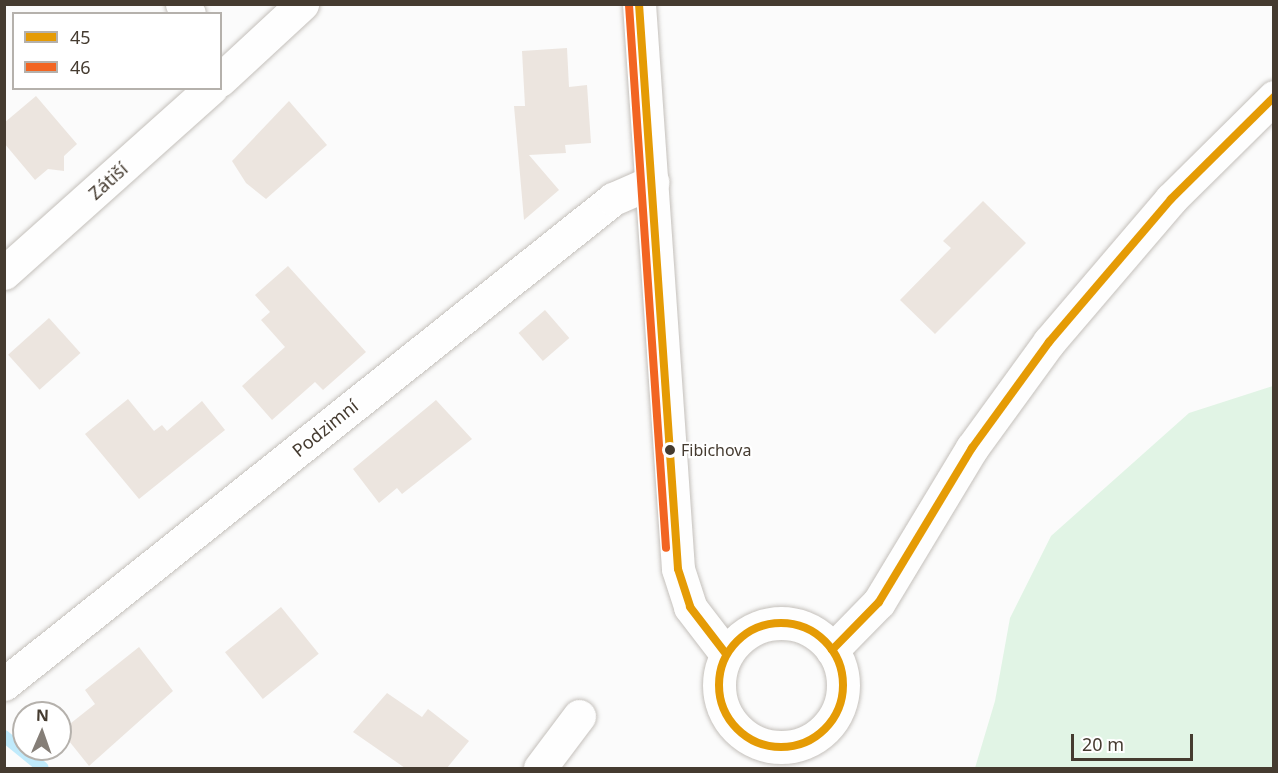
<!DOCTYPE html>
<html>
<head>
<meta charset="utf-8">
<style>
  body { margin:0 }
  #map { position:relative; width:1278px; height:773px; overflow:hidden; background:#fbfbfb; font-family:"Noto Sans",sans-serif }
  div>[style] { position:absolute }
  .green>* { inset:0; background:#e1f4e5 }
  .stream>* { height:12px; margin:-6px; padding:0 6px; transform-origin:6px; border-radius:6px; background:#c0eafb }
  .building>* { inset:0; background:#ece5df; transform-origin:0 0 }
  .roads { filter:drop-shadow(0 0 2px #c4c0bb) drop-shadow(0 0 2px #c4c0bb) }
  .street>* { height:33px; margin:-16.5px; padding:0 16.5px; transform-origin:16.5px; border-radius:16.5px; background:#fefefe }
  .secondary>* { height:33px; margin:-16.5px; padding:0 16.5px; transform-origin:16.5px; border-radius:16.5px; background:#fefefe }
  .secondary>.ring { margin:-16.5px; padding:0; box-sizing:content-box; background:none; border:33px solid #fefefe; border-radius:50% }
  .bus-1>* { height:8px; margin:-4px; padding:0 4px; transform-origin:4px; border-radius:4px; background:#e59b05 }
  .bus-1>.ring { margin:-4px; padding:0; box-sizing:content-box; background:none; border:8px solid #e59b05; border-radius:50% }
  .bus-2>* { height:8px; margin:-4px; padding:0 4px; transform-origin:4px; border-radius:4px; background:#f26522 }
  .dots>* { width:16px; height:16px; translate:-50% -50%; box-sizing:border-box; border:3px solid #fff; border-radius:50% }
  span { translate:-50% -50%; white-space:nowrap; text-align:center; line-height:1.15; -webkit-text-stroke:4.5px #fff; paint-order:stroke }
  .bus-label { font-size:16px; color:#453b30 }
  .left { translate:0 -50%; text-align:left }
  .street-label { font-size:18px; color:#453b30 }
  .frame { position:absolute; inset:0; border:6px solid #453b30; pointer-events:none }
  .legend { position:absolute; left:12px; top:12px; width:210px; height:78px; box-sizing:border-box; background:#fff; border:2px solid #b5b1ac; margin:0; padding:8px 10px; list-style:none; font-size:18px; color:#453b30 }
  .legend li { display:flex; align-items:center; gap:12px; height:30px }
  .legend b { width:30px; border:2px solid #b5b1ac }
  .north { position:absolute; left:12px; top:701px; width:60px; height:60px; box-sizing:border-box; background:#fff; border:2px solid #b5b1ac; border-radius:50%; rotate:2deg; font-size:16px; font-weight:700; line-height:24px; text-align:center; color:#453b30 }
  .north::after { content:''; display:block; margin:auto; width:21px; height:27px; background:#857e77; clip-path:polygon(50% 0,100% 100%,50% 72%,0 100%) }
  .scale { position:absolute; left:1071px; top:734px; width:122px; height:27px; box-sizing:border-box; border:3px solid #453b30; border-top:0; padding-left:8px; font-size:18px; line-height:21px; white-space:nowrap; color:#453b30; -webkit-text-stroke:4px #fff; paint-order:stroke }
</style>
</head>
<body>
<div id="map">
  <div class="green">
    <i style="clip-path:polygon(1273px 386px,1273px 768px,975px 768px,995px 701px,1010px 618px,1051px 536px,1189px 413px)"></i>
  </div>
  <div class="stream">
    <i style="left:4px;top:736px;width:50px;rotate:39.4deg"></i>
  </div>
  <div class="building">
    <i style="clip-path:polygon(567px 48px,569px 87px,587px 85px,591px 143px,565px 145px,566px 153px,529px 155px,559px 190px,524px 220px,514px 106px,525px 106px,522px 51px)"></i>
    <i style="clip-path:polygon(36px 96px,77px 144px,64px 156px,64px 171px,48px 169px,35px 180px,4px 143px,4px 123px)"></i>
    <i style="clip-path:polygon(289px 101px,327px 145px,266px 199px,246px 183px,232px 161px)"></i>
    <i style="clip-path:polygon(983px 201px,1026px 243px,935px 334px,900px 300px,951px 248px,943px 241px)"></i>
    <i style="clip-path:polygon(288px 266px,366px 352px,323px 390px,315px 382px,272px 420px,242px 386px,285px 347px,261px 320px,270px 312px,255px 295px)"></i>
    <i style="left:545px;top:310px;width:37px;height:35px;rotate:49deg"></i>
    <i style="left:49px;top:318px;width:47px;height:55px;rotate:48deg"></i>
    <i style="clip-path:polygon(128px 399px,154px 431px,162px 425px,167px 431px,202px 401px,225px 430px,139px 499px,85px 434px)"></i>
    <i style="clip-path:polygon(436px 400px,472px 439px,402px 494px,397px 488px,379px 503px,353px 469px)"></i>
    <i style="left:281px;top:607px;width:60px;height:72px;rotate:51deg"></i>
    <i style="clip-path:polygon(139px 647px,173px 691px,89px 766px,61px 731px,95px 704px,85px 690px)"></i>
    <i style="clip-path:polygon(387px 693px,422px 717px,428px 709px,469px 741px,447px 768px,405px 768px,353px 732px)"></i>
  </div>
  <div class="roads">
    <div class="street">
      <i style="left:182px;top:4px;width:12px;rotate:55deg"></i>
      <i style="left:220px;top:80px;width:112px;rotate:-42.8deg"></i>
      <i style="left:4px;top:273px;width:278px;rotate:-41.8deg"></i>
      <i style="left:4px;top:684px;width:779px;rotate:-38.53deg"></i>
      <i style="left:613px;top:199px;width:43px;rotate:-23.6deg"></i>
      <i style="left:540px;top:768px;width:65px;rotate:-53.1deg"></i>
    </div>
    <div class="secondary">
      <i style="left:639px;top:4px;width:566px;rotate:86.05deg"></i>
      <i style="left:678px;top:569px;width:40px;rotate:72deg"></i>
      <i style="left:690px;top:607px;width:59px;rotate:52.5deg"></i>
      <i class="ring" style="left:719px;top:623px;width:91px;height:91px"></i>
      <i style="left:832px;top:650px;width:67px;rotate:-45.6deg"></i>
      <i style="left:879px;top:602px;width:180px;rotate:-58.9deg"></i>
      <i style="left:972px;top:448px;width:131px;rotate:-54deg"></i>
      <i style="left:1049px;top:342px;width:188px;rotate:-49.5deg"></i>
      <i style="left:1171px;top:199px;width:145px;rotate:-44.7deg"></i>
    </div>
  </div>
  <div class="bus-1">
    <i style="left:639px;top:4px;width:566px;rotate:86.05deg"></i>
    <i style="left:678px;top:569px;width:40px;rotate:72deg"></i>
    <i style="left:690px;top:607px;width:59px;rotate:52.5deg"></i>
    <i class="ring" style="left:719px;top:623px;width:116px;height:116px"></i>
    <i style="left:832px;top:650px;width:67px;rotate:-45.6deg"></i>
    <i style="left:879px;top:602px;width:180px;rotate:-58.9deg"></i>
    <i style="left:972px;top:448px;width:131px;rotate:-54deg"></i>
    <i style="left:1049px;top:342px;width:188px;rotate:-49.5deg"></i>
    <i style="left:1171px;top:199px;width:145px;rotate:-44.7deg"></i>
  </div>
  <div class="bus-2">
    <i style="left:629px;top:5px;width:544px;rotate:86.1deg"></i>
  </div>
  <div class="dots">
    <i style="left:670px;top:450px;background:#453b30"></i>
  </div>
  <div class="bus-label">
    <span class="left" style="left:681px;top:450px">Fibichova</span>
  </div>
  <div class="street-label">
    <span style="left:108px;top:181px;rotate:-42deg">Zátiší</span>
    <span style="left:325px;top:428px;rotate:-39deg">Podzimní</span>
  </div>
  <div class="frame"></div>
  <ul class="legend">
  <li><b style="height:8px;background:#e59b05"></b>45</li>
  <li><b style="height:8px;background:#f26522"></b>46</li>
  </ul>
  <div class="north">N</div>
  <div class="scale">20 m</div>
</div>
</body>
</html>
